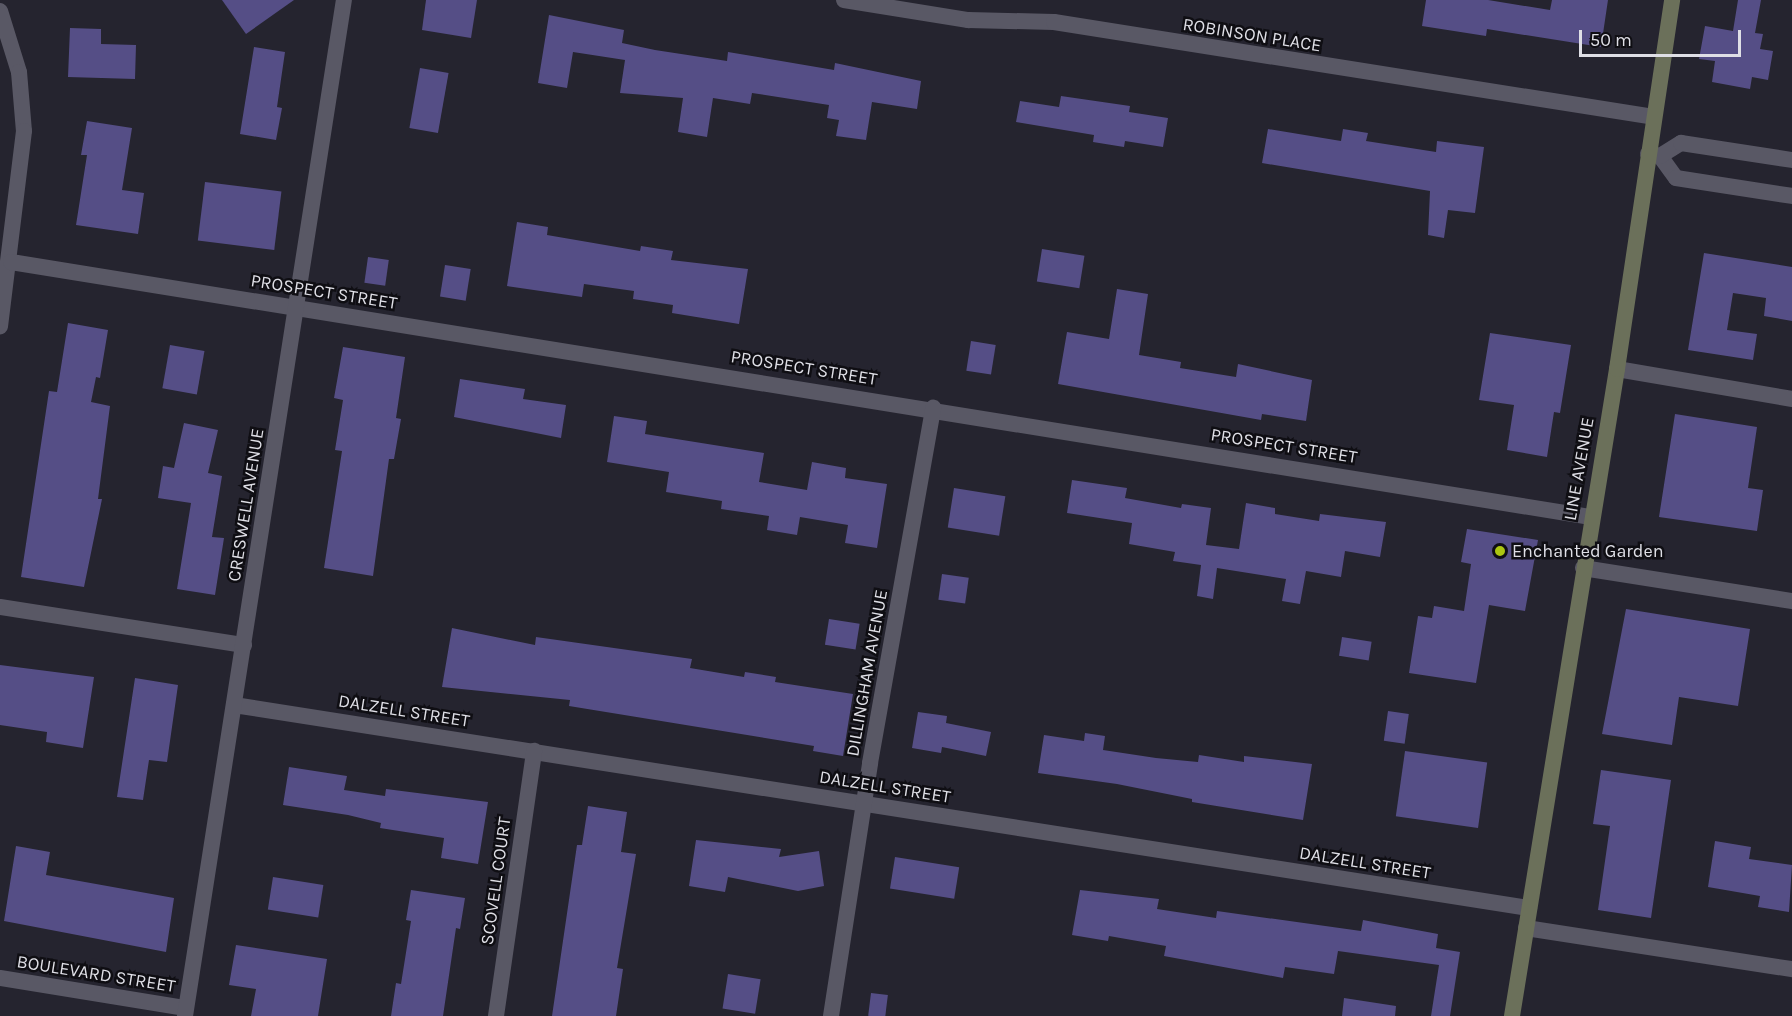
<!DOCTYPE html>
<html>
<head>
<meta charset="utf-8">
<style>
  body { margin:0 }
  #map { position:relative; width:1792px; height:1016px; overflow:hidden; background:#25242f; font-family:Karla,sans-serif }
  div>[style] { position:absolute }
  .building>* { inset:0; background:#554e86; transform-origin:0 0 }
  .minor>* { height:16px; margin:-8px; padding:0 8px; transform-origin:8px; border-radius:8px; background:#595865 }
  .tertiary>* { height:16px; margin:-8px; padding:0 8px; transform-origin:8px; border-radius:8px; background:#595865 }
  .secondary>* { height:16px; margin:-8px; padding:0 8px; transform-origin:8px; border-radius:8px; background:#6b705a }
  .dots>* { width:16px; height:16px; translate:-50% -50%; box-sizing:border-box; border:3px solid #0f0e13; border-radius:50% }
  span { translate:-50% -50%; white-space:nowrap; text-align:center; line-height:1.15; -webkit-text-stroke:5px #0f0e13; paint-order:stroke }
  .street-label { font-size:18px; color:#dfdfe6 }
  .poi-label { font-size:18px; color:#dfdfe6 }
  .left { translate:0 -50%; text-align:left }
  .scale { position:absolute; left:1579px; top:30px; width:162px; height:27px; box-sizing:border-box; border:3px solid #dfdfe6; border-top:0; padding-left:8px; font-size:18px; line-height:21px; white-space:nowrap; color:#dfdfe6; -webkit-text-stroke:4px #0f0e13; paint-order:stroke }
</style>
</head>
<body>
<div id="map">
  <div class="building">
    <i style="clip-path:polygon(222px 0,294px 0,246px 34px)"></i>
    <i style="clip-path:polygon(426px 0,477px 0,471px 38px,422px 30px)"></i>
    <i style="clip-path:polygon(1426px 0,1488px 0,1550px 10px,1552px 0,1608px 0,1601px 47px,1487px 29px,1486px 36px,1422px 26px)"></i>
    <i style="clip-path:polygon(1738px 0,1761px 0,1755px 33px,1763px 34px,1760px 49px,1773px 51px,1768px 80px,1752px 77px,1750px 89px,1712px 82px,1715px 61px,1699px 59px,1705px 26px,1733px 31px)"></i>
    <i style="clip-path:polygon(549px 15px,624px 30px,622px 43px,655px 50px,727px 61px,728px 52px,834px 70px,835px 63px,921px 81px,917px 109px,872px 102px,866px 140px,836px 136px,839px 120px,827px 118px,829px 105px,752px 93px,750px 104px,713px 98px,707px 137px,678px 132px,683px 98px,620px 93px,625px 60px,573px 52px,567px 88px,538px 83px)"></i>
    <i style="clip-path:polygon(70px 28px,101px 29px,101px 44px,136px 45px,135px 79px,68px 77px)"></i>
    <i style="clip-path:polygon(254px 47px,285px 52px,277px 107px,282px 108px,276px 140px,240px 134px)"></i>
    <i style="left:420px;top:68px;width:29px;height:61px;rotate:10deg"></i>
    <i style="clip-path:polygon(1061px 96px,1130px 106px,1129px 112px,1168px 118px,1163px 147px,1125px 141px,1124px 147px,1093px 142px,1094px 135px,1016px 122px,1020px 101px,1059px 107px)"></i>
    <i style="clip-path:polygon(87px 121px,132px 128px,122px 190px,144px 193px,138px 234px,76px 225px,87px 155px,81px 155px)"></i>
    <i style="clip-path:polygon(1268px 129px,1341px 141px,1343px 129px,1368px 133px,1366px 141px,1436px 152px,1437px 141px,1484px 147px,1475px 213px,1448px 210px,1444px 238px,1428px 235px,1430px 191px,1262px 163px)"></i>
    <i style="left:205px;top:182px;width:77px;height:59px;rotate:7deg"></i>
    <i style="clip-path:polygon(517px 222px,548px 227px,547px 235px,640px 251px,641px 246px,673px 251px,671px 260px,748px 269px,739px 324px,672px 313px,673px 305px,633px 299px,634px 291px,584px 284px,582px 297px,507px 286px)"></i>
    <i style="left:1042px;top:249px;width:43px;height:33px;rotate:9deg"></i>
    <i style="clip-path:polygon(1704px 253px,1792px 267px,1792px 321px,1764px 316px,1766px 298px,1733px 293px,1727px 330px,1757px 334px,1753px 360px,1688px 350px)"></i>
    <i style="left:368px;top:257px;width:21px;height:26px;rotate:8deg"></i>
    <i style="left:445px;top:265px;width:26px;height:32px;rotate:9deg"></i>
    <i style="clip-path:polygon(1117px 289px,1148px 294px,1139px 355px,1181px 362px,1180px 368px,1236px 377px,1238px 364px,1312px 380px,1306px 421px,1262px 414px,1261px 420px,1058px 384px,1067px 332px,1109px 339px)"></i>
    <i style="clip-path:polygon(68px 323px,108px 330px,100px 378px,96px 377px,91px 402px,110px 406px,98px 499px,102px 499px,84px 587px,21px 577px,49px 391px,57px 392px)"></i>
    <i style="clip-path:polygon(1490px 333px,1571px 345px,1560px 413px,1554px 412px,1547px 457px,1507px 450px,1514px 405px,1479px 400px)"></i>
    <i style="left:971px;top:341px;width:25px;height:30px;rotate:9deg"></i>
    <i style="left:170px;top:345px;width:35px;height:44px;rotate:10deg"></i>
    <i style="clip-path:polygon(343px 347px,405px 357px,396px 418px,401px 419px,394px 459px,389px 459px,373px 576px,324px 568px,342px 451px,335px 450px,343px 400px,334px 398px)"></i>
    <i style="clip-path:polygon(460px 379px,525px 389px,523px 399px,566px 405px,561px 438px,454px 417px)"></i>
    <i style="clip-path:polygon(1675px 414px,1757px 427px,1748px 488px,1763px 490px,1757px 531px,1659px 517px)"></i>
    <i style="clip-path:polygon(614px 416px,647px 421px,645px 434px,764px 453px,759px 482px,807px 490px,812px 462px,846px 468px,845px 478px,887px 484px,877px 548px,845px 543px,848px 525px,800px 517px,797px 535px,767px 530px,769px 516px,721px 509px,722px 501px,666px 492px,669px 472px,607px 462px)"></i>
    <i style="clip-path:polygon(184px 423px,218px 430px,208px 473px,222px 476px,212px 537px,224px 538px,215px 595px,177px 589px,191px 503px,158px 498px,163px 466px,174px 468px)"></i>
    <i style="clip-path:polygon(1072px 480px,1127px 488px,1125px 498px,1181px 508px,1182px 504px,1211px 508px,1206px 545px,1239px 549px,1246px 503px,1275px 508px,1275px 514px,1319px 521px,1320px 514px,1386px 522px,1380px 557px,1345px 551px,1341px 577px,1306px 571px,1300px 604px,1282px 601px,1286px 579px,1217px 568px,1213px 599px,1197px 596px,1201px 565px,1173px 561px,1175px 552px,1129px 544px,1132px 523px,1067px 513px)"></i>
    <i style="left:954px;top:488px;width:52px;height:40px;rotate:9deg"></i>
    <i style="clip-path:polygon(1467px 529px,1538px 540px,1525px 611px,1489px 605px,1476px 683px,1409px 673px,1418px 616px,1432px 618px,1434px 606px,1464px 611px,1471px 564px,1461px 562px)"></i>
    <i style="left:942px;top:574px;width:27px;height:26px;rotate:8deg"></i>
    <i style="clip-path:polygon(1626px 609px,1750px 629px,1738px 706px,1679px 697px,1672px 745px,1602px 734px)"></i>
    <i style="left:829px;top:619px;width:31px;height:26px;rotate:9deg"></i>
    <i style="clip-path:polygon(452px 628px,535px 645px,536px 637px,692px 659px,690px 668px,744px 677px,745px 672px,776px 677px,775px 682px,853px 694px,843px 756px,813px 751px,814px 746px,569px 706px,570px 700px,442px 687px)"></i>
    <i style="left:1342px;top:637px;width:30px;height:19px;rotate:9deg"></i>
    <i style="clip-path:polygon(0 665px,94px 677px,83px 748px,46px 742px,47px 732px,0 725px)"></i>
    <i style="clip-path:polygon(135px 678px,178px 685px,167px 762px,149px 760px,143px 800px,117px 797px)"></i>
    <i style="left:1388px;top:711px;width:21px;height:30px;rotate:8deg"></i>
    <i style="clip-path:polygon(918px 712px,947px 716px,946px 723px,991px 732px,986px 756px,942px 747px,941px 753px,912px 748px)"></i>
    <i style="clip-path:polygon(1085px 733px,1105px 736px,1103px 750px,1156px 758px,1198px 762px,1199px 755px,1244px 762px,1244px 756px,1312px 764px,1303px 820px,1192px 802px,1192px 799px,1117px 784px,1038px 773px,1044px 735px,1084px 741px)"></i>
    <i style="left:1405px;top:751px;width:83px;height:66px;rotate:8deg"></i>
    <i style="clip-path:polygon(289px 767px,347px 776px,344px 790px,385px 796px,386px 789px,488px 802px,478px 864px,441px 858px,444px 838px,380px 828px,381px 823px,348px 815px,283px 805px)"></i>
    <i style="clip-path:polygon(1601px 770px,1671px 780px,1651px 918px,1598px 910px,1610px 826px,1593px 824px)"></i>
    <i style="clip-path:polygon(588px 806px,627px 812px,621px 852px,636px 854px,617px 968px,623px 969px,616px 1016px,552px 1016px,577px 845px,582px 845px)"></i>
    <i style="clip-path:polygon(696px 840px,781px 849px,779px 857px,819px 851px,824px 886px,798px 891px,728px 877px,725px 892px,689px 886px)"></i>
    <i style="clip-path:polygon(1715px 841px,1751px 847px,1749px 859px,1792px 865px,1789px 912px,1758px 907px,1760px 896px,1708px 887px)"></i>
    <i style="clip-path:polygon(16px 846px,50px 852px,46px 875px,174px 898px,166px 952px,4px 921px)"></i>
    <i style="left:895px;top:857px;width:65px;height:32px;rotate:9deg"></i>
    <i style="left:273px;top:877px;width:51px;height:33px;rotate:9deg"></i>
    <i style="clip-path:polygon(411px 890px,465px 898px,460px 929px,456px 928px,443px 1016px,391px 1016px,396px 983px,401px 984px,411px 921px,406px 920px)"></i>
    <i style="clip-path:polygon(1080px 890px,1159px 899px,1157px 909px,1216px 918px,1217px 911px,1361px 931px,1363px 920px,1438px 934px,1436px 948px,1460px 952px,1450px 1016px,1431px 1016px,1439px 965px,1338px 951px,1334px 974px,1285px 967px,1283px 978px,1164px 956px,1166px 946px,1109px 936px,1108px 941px,1072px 935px)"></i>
    <i style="clip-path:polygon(236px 945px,327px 959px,318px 1016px,251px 1016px,256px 989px,229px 985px)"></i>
    <i style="left:728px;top:974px;width:33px;height:35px;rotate:9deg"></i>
    <i style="left:871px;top:993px;width:17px;height:23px;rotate:7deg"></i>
    <i style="clip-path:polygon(1344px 998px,1396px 1006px,1395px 1016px,1342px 1016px)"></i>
  </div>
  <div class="minor">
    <i style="left:844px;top:0;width:126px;rotate:9.2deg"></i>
    <i style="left:968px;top:20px;width:86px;rotate:1.3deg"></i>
    <i style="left:1054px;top:22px;width:607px;rotate:9deg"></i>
    <i style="left:0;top:11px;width:64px;rotate:72.7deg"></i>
    <i style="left:19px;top:72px;width:59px;rotate:85.2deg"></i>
    <i style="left:24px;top:131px;width:197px;rotate:97deg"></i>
    <i style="left:1648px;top:154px;width:12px;rotate:9deg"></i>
    <i style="left:1660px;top:156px;width:27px;rotate:54deg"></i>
    <i style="left:1676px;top:178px;width:117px;rotate:8.8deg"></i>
    <i style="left:1660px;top:156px;width:25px;rotate:-32deg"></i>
    <i style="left:1681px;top:143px;width:112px;rotate:8.7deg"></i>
    <i style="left:11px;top:262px;width:1599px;rotate:9.17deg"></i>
    <i style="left:1617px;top:369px;width:178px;rotate:9.7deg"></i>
    <i style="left:1583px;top:568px;width:212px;rotate:9deg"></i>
    <i style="left:0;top:607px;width:247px;rotate:8.9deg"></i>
    <i style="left:234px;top:705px;width:1311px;rotate:8.91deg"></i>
    <i style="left:1526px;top:928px;width:269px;rotate:8.8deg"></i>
    <i style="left:0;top:978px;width:188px;rotate:9.2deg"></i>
    <i style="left:496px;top:1016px;width:268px;rotate:-81.8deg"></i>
    <i style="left:831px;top:1016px;width:256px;rotate:-81.2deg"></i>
    <i style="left:870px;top:763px;width:361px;rotate:-79.9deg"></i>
  </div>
  <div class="tertiary">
    <i style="left:185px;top:1016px;width:1028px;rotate:-81.11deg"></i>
  </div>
  <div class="secondary">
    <i style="left:1512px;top:1016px;width:655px;rotate:-80.78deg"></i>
    <i style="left:1617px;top:369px;width:373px;rotate:-81.5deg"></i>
  </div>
  <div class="dots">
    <i style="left:1500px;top:551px;background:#acc611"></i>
  </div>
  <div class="street-label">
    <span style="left:1252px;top:35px;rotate:9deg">ROBINSON PLACE</span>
    <span style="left:324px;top:292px;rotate:9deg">PROSPECT STREET</span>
    <span style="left:804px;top:368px;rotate:9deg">PROSPECT STREET</span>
    <span style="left:1284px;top:446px;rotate:9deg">PROSPECT STREET</span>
    <span style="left:1579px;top:469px;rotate:-80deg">LINE AVENUE</span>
    <span style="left:246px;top:505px;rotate:-81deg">CRESWELL AVENUE</span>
    <span style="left:867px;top:673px;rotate:-80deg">DILLINGHAM AVENUE</span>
    <span style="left:404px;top:711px;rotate:9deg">DALZELL STREET</span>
    <span style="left:885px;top:787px;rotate:9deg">DALZELL STREET</span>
    <span style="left:1365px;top:863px;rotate:9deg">DALZELL STREET</span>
    <span style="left:496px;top:881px;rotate:-82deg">SCOVELL COURT</span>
    <span style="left:96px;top:974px;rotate:9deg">BOULEVARD STREET</span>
  </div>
  <div class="poi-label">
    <span class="left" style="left:1512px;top:551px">Enchanted Garden</span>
  </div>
  <div class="scale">50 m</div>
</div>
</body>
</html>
